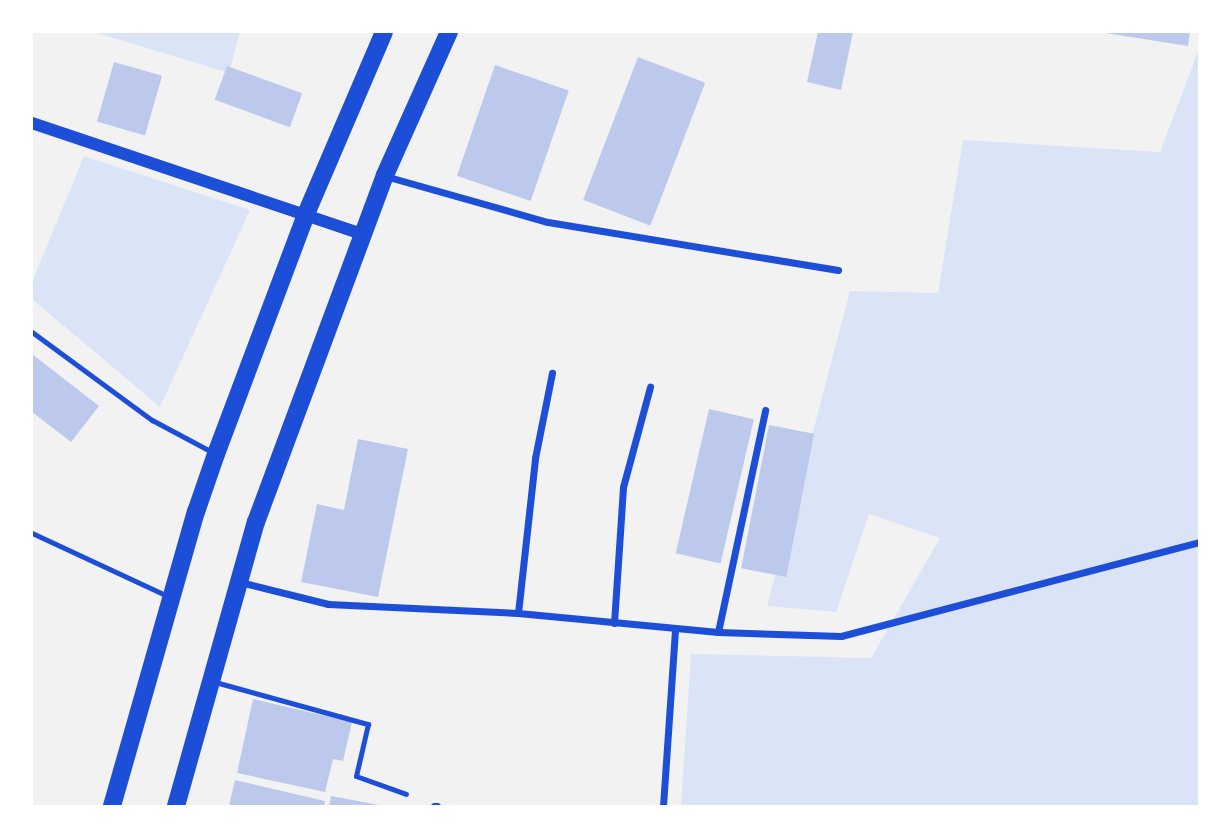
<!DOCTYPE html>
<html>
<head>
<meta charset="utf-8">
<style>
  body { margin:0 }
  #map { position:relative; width:1231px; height:838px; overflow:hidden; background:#f2f2f2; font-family:Georgia,serif }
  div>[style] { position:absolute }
  .green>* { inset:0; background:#dbe4f7 }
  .building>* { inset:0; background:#bdc9ec; transform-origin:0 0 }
  .service>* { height:5px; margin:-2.5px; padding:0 2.5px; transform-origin:2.5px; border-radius:2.5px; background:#1d4ed8 }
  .minor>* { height:7px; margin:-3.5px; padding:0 3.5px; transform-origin:3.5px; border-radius:3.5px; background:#1d4ed8 }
  .tertiary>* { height:12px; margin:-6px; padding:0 6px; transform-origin:6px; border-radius:6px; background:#1d4ed8 }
  .primary>* { height:18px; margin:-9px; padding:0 9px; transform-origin:9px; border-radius:9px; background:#1d4ed8 }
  span { translate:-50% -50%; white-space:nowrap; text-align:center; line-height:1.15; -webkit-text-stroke:7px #fff; paint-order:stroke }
  .frame { position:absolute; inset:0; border:33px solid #fff; pointer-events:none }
</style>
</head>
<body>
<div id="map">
  <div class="green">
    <i style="clip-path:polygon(94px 32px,240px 32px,229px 73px)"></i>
    <i style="clip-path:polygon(1199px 49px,1199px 806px,681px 806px,691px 654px,871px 658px,940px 538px,869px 514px,836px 612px,767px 606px,850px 291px,938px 293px,963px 140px,1160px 152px)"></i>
    <i style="clip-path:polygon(84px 156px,250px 210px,160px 407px,32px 299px,32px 282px)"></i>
  </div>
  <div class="building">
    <i style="clip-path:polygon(818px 32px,853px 32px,841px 90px,807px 82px)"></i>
    <i style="clip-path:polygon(1099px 32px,1190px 32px,1188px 46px)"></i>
    <i style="left:638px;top:57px;width:72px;height:153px;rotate:21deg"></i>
    <i style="left:114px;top:62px;width:50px;height:62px;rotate:16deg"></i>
    <i style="left:495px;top:65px;width:78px;height:117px;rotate:19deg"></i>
    <i style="left:227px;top:66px;width:80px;height:36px;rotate:20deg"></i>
    <i style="clip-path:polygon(32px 354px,99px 406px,71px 442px,32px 412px)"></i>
    <i style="left:709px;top:409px;width:46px;height:148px;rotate:13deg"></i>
    <i style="left:769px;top:425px;width:46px;height:146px;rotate:11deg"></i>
    <i style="clip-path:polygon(358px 439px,408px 449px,378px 597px,301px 582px,317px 504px,344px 510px)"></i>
    <i style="clip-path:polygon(253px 699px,352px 722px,343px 761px,333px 759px,325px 792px,237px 773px)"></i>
    <i style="clip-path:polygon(235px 780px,325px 801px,324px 806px,229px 806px)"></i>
    <i style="clip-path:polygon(331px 796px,379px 805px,379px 806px,329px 806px)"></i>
  </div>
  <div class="service">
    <i style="left:32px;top:332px;width:149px;rotate:36.3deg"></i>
    <i style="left:152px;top:420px;width:68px;rotate:28.1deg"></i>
    <i style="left:32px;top:533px;width:150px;rotate:24.9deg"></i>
    <i style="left:215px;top:682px;width:159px;rotate:15.4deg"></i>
    <i style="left:368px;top:724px;width:53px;rotate:103deg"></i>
    <i style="left:356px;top:776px;width:53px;rotate:19.8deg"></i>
  </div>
  <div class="minor">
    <i style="left:385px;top:176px;width:169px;rotate:15.8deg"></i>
    <i style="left:548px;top:222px;width:294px;rotate:9.4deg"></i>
    <i style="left:240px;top:582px;width:91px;rotate:14deg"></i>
    <i style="left:328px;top:604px;width:190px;rotate:2.7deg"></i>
    <i style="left:518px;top:613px;width:201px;rotate:5.4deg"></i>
    <i style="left:718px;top:632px;width:123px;rotate:1.9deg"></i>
    <i style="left:841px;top:636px;width:371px;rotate:-14.7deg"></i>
    <i style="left:518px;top:613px;width:156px;rotate:-83.7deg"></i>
    <i style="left:535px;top:458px;width:87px;rotate:-78.7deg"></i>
    <i style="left:614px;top:623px;width:136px;rotate:-86.2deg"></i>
    <i style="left:623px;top:487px;width:104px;rotate:-74.9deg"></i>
    <i style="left:718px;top:632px;width:227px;rotate:-78deg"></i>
    <i style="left:434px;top:806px;width:3px"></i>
    <i style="left:663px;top:806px;width:177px;rotate:-86.1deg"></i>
  </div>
  <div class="tertiary">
    <i style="left:32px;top:123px;width:348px;rotate:18.6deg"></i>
  </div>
  <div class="primary">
    <i style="left:112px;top:806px;width:306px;rotate:-74.1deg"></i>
    <i style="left:196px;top:512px;width:61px;rotate:-71deg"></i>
    <i style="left:216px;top:454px;width:256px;rotate:-69.4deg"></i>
    <i style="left:306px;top:214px;width:198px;rotate:-66.8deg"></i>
    <i style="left:176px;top:806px;width:295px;rotate:-74.3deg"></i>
    <i style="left:256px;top:522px;width:370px;rotate:-69.6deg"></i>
    <i style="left:385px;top:175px;width:157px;rotate:-65.9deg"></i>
  </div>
  <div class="frame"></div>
</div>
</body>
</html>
